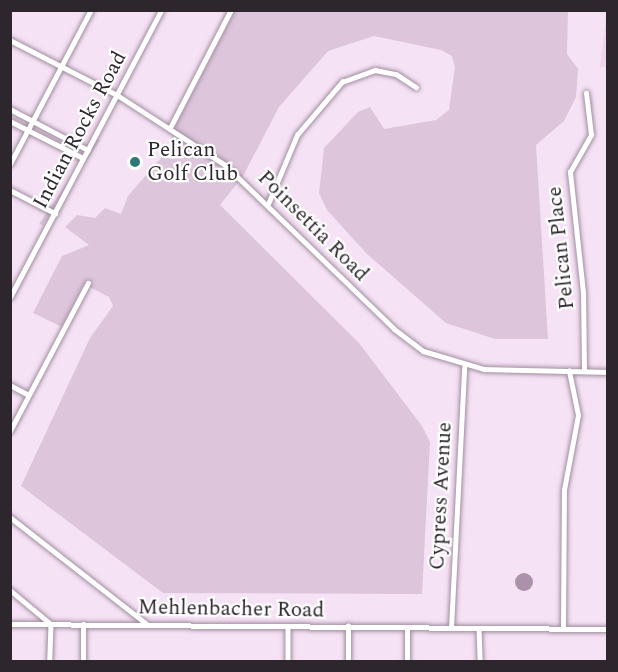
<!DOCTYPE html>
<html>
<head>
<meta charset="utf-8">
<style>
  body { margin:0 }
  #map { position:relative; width:618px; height:672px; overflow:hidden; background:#f6e2f5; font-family:Spectral,serif }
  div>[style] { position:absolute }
  .built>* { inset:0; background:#eed4ed }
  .green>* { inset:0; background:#ddc5dc; transform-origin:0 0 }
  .water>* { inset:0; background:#ab92aa }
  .round { border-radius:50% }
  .roads { filter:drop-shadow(0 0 2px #a08e9f) drop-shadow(0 0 2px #a08e9f) }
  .minor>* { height:4.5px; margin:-2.25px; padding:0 2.25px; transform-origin:2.25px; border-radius:2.25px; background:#fff }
  .tertiary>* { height:5px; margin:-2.5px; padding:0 2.5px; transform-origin:2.5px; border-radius:2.5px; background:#fff }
  .dots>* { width:16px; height:16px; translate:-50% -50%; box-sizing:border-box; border:3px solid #fff; border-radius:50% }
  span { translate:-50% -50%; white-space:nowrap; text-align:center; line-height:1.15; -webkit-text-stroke:4.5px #fff; paint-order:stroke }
  .street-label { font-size:21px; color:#2d262d }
  .poi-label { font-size:21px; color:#2d262d }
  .left { translate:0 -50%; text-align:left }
  .frame { position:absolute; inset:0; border:12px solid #2d262d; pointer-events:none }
</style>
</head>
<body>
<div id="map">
  <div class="built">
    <i style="clip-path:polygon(607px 11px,607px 67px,600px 67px,606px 16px)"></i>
  </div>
  <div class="green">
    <i style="clip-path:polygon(235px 11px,568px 11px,567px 54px,578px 69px,576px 97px,564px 121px,536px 145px,548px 339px,495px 339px,446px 323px,366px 253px,327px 210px,319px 193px,324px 148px,358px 112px,370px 107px,384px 129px,436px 120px,449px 110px,455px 67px,452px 56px,441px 50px,374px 36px,328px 51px,279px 107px,243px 176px,220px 205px,359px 343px,422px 426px,430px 442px,422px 594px,163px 593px,21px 486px,90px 338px,113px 306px,109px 297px,84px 284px,62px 327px,33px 313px,62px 256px,89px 245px,65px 227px,77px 215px,95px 218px,105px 208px,121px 214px,128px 196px,172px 145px,172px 132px)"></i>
    <i style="left:97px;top:138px;width:4px;height:103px;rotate:34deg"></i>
  </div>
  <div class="water">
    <i class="round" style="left:515px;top:573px;width:18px;height:18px"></i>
  </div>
  <div class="roads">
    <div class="minor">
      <i style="left:10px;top:40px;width:120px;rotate:27.2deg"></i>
      <i style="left:10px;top:109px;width:88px;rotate:27.7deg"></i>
      <i style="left:10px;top:121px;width:82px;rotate:26.9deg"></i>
      <i style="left:171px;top:126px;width:131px;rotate:-62.7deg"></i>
      <i style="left:10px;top:164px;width:174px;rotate:-62.3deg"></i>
      <i style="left:10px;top:190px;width:51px;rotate:27.1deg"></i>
      <i style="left:268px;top:204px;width:75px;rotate:-67.2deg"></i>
      <i style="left:297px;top:135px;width:70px;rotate:-49.7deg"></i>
      <i style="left:342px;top:82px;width:35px;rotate:-20deg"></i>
      <i style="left:375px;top:70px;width:21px;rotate:11deg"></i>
      <i style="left:396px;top:74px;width:24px;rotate:33deg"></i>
      <i style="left:584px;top:371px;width:79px;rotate:-90.7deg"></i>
      <i style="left:583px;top:292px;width:121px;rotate:-96.2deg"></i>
      <i style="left:570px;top:172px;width:43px;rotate:-60.4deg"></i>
      <i style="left:591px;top:135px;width:42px;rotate:-96.8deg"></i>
      <i style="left:10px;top:385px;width:21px;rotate:28deg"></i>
      <i style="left:10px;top:431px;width:167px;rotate:-62.2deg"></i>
      <i style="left:10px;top:517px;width:174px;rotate:38deg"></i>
      <i style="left:10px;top:590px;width:53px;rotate:39.7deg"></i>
      <i style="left:51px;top:624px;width:38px;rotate:92deg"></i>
      <i style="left:288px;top:626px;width:36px;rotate:90deg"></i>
      <i style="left:451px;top:628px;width:261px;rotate:-87.1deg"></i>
      <i style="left:479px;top:628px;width:34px;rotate:88deg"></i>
      <i style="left:563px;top:629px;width:139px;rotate:-89.6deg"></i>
      <i style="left:564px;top:490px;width:76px;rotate:-79.4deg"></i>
      <i style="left:578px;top:415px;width:45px;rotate:-101.6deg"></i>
      <i style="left:348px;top:662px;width:36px;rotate:-90deg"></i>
      <i style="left:407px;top:662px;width:34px;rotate:-90deg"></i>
    </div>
    <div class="tertiary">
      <i style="left:117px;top:95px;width:129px;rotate:32.9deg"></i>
      <i style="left:225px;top:165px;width:235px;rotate:44.1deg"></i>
      <i style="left:394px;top:329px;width:36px;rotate:37deg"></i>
      <i style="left:423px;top:351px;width:64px;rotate:16.4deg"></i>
      <i style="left:484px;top:369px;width:124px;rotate:1.4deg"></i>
      <i style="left:10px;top:297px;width:324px;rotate:-62.2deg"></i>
      <i style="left:10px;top:624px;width:598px;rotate:0.48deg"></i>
      <i style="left:83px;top:662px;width:38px;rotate:-90deg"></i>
    </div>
  </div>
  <div class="dots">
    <i style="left:135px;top:162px;background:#2d7777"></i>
  </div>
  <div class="street-label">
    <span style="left:80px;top:130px;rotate:-62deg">Indian Rocks Road</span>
    <span style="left:313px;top:226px;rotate:45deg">Poinsettia Road</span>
    <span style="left:561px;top:248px;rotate:-96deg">Pelican Place</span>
    <span style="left:441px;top:496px;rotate:-87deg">Cypress Avenue</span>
    <span style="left:231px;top:609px;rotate:1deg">Mehlenbacher Road</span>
  </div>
  <div class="poi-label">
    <span class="left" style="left:147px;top:162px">Pelican<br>Golf Club</span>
  </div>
  <div class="frame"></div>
</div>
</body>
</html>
